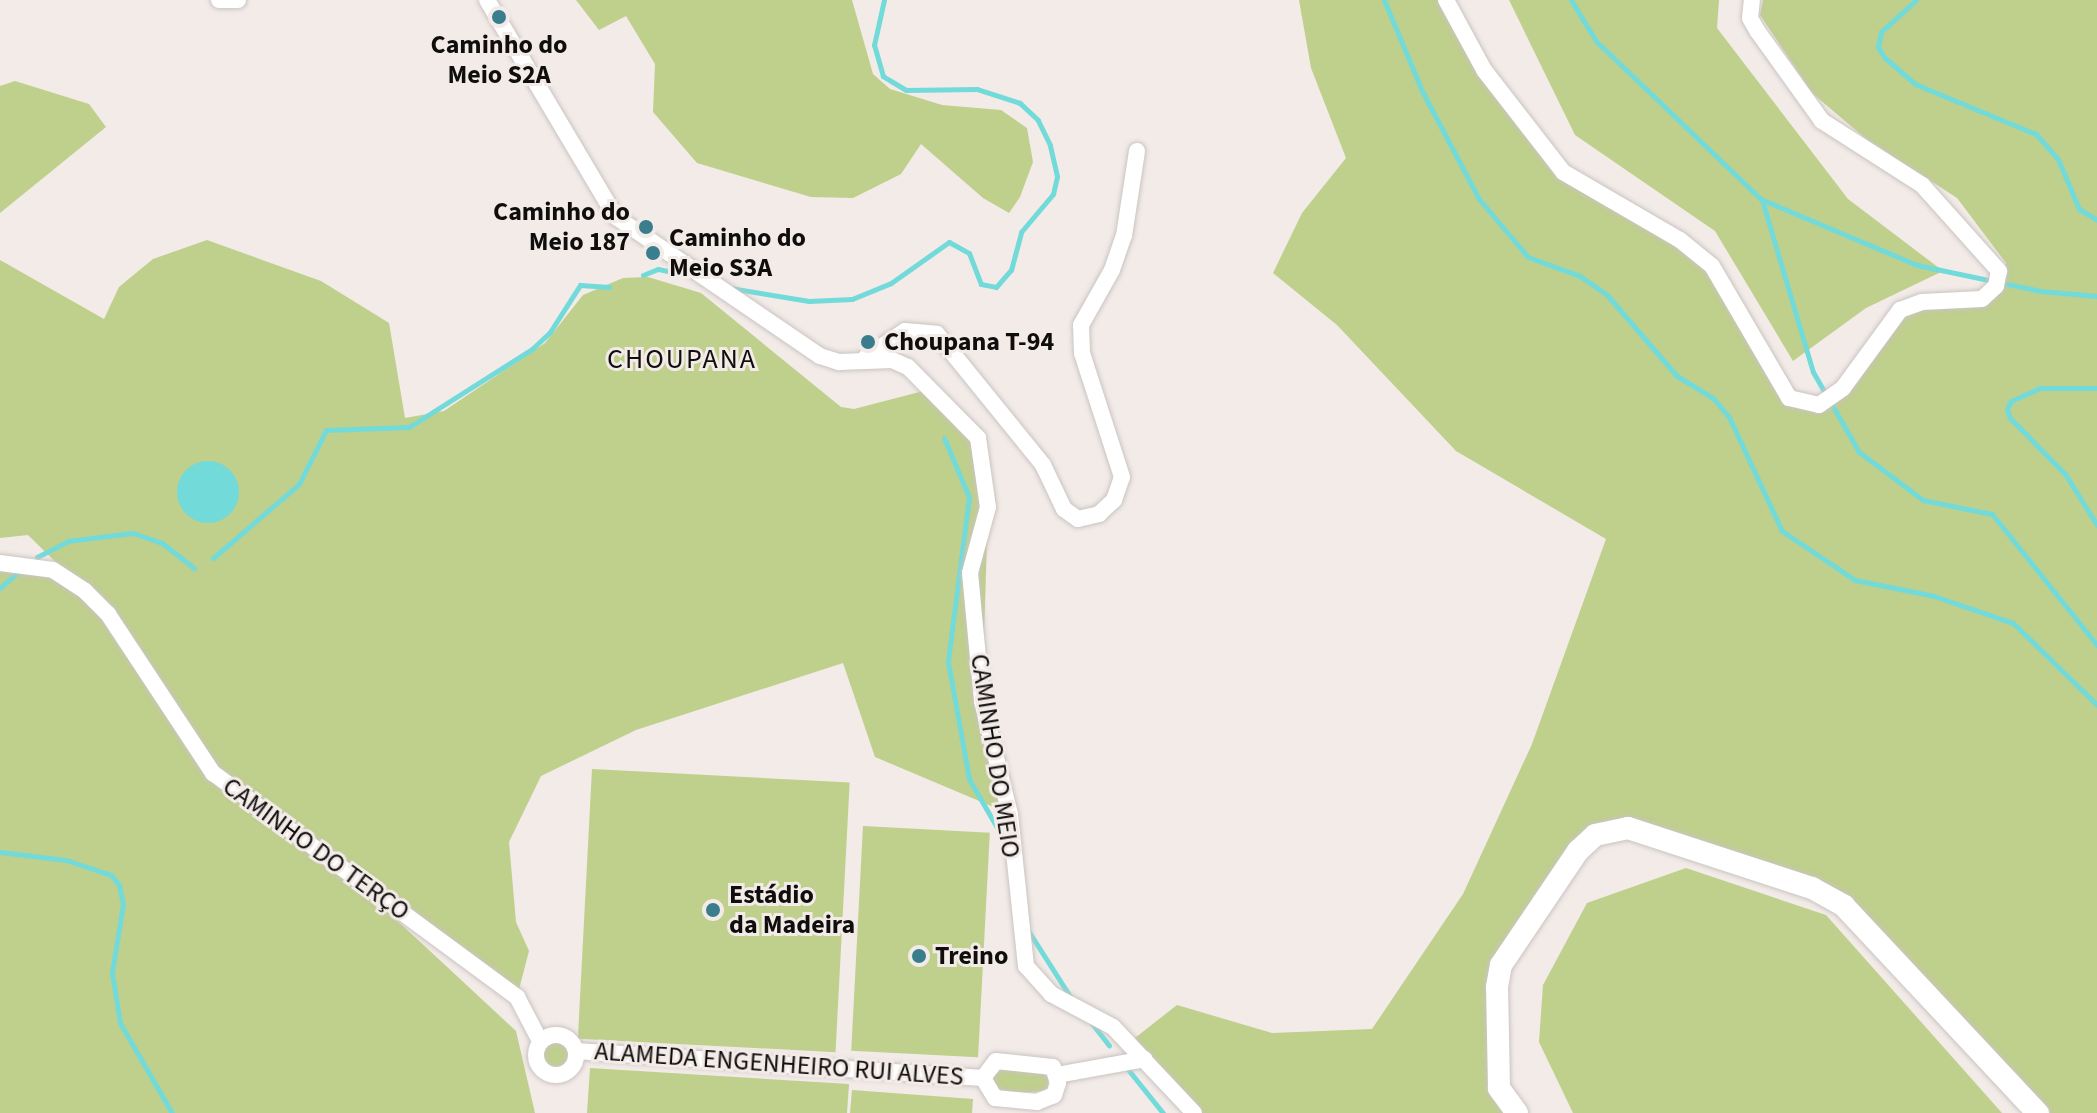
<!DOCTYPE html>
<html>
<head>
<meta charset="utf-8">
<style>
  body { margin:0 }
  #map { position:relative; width:2097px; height:1113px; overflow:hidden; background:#f2ebe8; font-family:"Source Sans 3",sans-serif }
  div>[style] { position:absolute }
  .green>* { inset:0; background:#bfcf8c; transform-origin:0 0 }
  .round { border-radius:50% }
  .water>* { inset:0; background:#73dada }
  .stream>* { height:5px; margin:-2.5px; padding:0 2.5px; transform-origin:2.5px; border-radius:2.5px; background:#73dada }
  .roads { filter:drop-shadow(0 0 2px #cac4c1) drop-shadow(0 0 2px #cac4c1) }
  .street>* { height:16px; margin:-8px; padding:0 8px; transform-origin:8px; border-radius:8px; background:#fff }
  .street>.ring { margin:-8px; padding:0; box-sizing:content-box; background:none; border:16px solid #fff; border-radius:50% }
  .secondary>* { height:22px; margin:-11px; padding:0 11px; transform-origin:11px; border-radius:11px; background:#fff }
  .dots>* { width:22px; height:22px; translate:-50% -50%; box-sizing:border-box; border:4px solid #f2ebe8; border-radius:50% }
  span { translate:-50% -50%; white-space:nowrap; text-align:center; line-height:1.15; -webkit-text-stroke:6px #f2ebe8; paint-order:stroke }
  .poi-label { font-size:26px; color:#100e0d; font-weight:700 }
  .right { translate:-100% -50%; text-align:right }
  .left { translate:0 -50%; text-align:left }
  .street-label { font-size:26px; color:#100e0d }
  .neighbourhood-label { font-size:28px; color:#100e0d; letter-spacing:2px }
</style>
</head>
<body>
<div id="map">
  <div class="green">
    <i style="clip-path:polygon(576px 0,852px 0,873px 74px,890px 89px,942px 105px,1001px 110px,1027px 128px,1033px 162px,1020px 197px,1009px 213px,983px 198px,921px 144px,901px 174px,853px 198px,811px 197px,697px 163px,653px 112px,655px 64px,626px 16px,599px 30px)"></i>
    <i style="clip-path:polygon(1299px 0,1446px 0,1484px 70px,1563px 172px,1712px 266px,1789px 398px,1819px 405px,1900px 310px,1971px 302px,2003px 273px,2006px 263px,1957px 198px,1865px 138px,1812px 93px,1760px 15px,1763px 0,2097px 0,2097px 1113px,2038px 1113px,1812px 888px,1687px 845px,1594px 835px,1512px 943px,1496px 1012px,1499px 1088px,1527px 1113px,1192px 1113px,1126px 1045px,1177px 1005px,1272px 1033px,1372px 1029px,1463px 894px,1532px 744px,1606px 539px,1456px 451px,1337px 325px,1273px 273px,1302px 213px,1346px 158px,1311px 68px)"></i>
    <i style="clip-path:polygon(1509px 0,1719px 0,1717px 28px,1848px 199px,1943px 271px,1866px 308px,1793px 361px,1715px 231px,1575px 135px)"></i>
    <i style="clip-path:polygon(15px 81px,89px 104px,106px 127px,0 213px,0 86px)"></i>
    <i style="clip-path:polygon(207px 240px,321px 281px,389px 323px,405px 418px,444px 411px,545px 343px,583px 295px,623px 278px,648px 277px,701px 293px,841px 407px,854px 409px,935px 388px,978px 438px,988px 507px,982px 701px,1010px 814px,875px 757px,843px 663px,636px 730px,541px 776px,509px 842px,516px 922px,529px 951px,517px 997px,345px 872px,516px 1031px,535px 1113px,0 1113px,0 563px,19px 562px,81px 587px,28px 535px,0 538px,0 260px,104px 319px,119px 287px,153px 259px)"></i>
    <i style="left:592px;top:769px;width:258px;height:270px;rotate:3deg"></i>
    <i style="left:863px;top:826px;width:127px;height:225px;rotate:3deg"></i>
    <i style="clip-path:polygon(1686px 868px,1826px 915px,2002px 1113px,1573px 1113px,1539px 1042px,1543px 985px,1587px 903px)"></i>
    <i class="round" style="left:541px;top:1040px;width:30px;height:30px"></i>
    <i style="clip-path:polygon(590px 1068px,849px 1084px,847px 1113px,587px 1113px)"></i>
    <i style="clip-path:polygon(1002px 1069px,1043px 1073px,1049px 1079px,1047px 1091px,1000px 1094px,992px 1078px)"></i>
    <i style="clip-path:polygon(852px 1090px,973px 1099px,972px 1113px,850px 1113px)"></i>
  </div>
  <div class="water">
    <i class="round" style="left:177px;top:461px;width:62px;height:62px"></i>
  </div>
  <div class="stream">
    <i style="left:1384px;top:0;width:99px;rotate:67.3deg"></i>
    <i style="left:1422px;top:91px;width:122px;rotate:62.2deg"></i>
    <i style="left:1479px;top:199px;width:76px;rotate:49.8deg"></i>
    <i style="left:1528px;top:257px;width:55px;rotate:20.1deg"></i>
    <i style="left:1580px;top:276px;width:33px;rotate:35deg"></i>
    <i style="left:1607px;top:295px;width:107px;rotate:49.2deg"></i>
    <i style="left:1677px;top:376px;width:42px;rotate:31.4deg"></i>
    <i style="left:1713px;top:398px;width:25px;rotate:50deg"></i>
    <i style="left:1729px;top:417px;width:126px;rotate:65.1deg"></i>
    <i style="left:1782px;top:531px;width:88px;rotate:33.9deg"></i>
    <i style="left:1855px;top:580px;width:81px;rotate:11.4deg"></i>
    <i style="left:1934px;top:596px;width:83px;rotate:18.9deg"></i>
    <i style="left:2013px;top:623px;width:117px;rotate:44.3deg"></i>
    <i style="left:1571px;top:0;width:48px;rotate:58.6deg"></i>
    <i style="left:1596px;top:41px;width:230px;rotate:43.8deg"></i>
    <i style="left:1762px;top:200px;width:179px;rotate:73.5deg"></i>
    <i style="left:1813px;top:372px;width:92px;rotate:60.1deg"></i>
    <i style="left:1859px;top:452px;width:80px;rotate:36.9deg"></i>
    <i style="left:1923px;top:500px;width:70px;rotate:11.5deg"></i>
    <i style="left:1992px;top:514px;width:168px;rotate:51.3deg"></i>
    <i style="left:1916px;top:0;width:47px;rotate:137.6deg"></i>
    <i style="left:1881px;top:32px;width:15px;rotate:101deg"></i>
    <i style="left:1878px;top:47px;width:12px;rotate:59deg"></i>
    <i style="left:1884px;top:57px;width:41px;rotate:41.1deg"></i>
    <i style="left:1915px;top:84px;width:131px;rotate:22.5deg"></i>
    <i style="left:2036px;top:134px;width:33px;rotate:49deg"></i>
    <i style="left:2058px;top:159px;width:54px;rotate:67.2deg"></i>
    <i style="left:2079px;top:209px;width:21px;rotate:31deg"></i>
    <i style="left:1763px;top:200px;width:167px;rotate:22.9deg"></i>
    <i style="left:1917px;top:265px;width:126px;rotate:11.9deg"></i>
    <i style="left:2040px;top:291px;width:57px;rotate:5deg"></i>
    <i style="left:643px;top:275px;width:16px;rotate:-22deg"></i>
    <i style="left:658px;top:269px;width:14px;rotate:12deg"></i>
    <i style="left:730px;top:288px;width:80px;rotate:9.3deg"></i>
    <i style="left:809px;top:301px;width:43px;rotate:-2.7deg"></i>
    <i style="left:852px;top:299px;width:42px;rotate:-22.3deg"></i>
    <i style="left:891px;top:283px;width:71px;rotate:-35.3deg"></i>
    <i style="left:949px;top:242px;width:23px;rotate:29deg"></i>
    <i style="left:969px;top:253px;width:33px;rotate:69deg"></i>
    <i style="left:981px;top:284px;width:15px;rotate:11deg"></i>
    <i style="left:996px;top:287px;width:23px;rotate:-49deg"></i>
    <i style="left:1011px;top:270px;width:39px;rotate:-75deg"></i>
    <i style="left:1021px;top:232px;width:50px;rotate:-49.9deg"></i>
    <i style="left:1053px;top:194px;width:18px;rotate:-77deg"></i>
    <i style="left:1057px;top:176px;width:32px;rotate:-103deg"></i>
    <i style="left:1050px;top:145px;width:28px;rotate:-116deg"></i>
    <i style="left:1038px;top:120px;width:25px;rotate:-137deg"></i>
    <i style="left:1020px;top:103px;width:45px;rotate:-162deg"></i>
    <i style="left:977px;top:89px;width:71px;rotate:179.2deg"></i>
    <i style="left:906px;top:90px;width:27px;rotate:-149deg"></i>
    <i style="left:883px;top:76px;width:32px;rotate:-106deg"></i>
    <i style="left:874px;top:45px;width:46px;rotate:-77.5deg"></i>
    <i style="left:2097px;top:388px;width:57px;rotate:180deg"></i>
    <i style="left:2040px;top:388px;width:32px;rotate:156deg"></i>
    <i style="left:2011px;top:401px;width:9px;rotate:117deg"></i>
    <i style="left:2007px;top:409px;width:9px;rotate:72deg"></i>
    <i style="left:2010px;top:418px;width:78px;rotate:45.5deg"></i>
    <i style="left:2065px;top:474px;width:60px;rotate:57.9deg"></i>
    <i style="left:944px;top:438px;width:64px;rotate:67deg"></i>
    <i style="left:969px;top:497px;width:166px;rotate:97.3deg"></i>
    <i style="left:948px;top:662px;width:119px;rotate:79.8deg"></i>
    <i style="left:969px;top:779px;width:74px;rotate:60deg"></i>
    <i style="left:37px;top:557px;width:35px;rotate:-27deg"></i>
    <i style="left:68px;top:541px;width:65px;rotate:-7deg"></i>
    <i style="left:133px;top:533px;width:31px;rotate:19deg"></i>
    <i style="left:162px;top:543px;width:41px;rotate:38deg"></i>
    <i style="left:213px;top:558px;width:113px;rotate:-40.7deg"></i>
    <i style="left:299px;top:484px;width:60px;rotate:-63.4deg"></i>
    <i style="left:326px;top:430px;width:83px;rotate:-2.1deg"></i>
    <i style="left:409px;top:427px;width:146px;rotate:-32.4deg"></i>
    <i style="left:532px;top:349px;width:25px;rotate:-43deg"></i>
    <i style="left:550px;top:332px;width:56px;rotate:-57.4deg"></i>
    <i style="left:580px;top:285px;width:29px;rotate:4deg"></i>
    <i style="left:0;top:588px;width:25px;rotate:-42deg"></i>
    <i style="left:0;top:852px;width:66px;rotate:6.9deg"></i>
    <i style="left:66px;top:860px;width:47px;rotate:18.4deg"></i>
    <i style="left:111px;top:875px;width:13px;rotate:51deg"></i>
    <i style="left:119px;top:885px;width:19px;rotate:78deg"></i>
    <i style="left:123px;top:904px;width:70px;rotate:99.1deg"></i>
    <i style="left:112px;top:973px;width:51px;rotate:80.9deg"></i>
    <i style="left:120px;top:1023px;width:104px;rotate:60deg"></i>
    <i style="left:1029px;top:932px;width:78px;rotate:57.5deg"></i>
    <i style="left:1090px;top:1021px;width:31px;rotate:52deg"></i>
    <i style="left:1126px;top:1067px;width:59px;rotate:51.2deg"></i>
  </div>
  <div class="roads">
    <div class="street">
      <i style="left:219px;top:0;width:19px"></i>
      <i style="left:487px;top:0;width:252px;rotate:59.3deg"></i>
      <i style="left:616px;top:217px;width:247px;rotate:34.3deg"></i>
      <i style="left:820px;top:356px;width:20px;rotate:18deg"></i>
      <i style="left:839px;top:362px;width:53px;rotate:-2.2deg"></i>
      <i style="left:892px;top:360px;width:17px;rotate:24deg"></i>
      <i style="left:908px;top:367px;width:100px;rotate:45.4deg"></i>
      <i style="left:978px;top:438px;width:70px;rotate:81.8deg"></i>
      <i style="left:988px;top:507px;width:68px;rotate:105.3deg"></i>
      <i style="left:970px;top:573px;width:129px;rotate:84.6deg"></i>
      <i style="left:982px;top:701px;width:116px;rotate:76.1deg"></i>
      <i style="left:1010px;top:814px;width:153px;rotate:84deg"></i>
      <i style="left:1026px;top:966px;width:38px;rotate:48deg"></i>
      <i style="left:1051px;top:994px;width:70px;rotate:28deg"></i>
      <i style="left:1113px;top:1027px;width:118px;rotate:46.7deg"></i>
      <i style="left:1446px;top:0;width:80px;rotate:61.5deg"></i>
      <i style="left:1484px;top:70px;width:129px;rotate:52.2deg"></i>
      <i style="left:1563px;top:172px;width:135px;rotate:30.2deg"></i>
      <i style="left:1680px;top:240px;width:41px;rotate:39.1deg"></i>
      <i style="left:1712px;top:266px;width:153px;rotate:59.7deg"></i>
      <i style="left:1789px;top:398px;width:31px;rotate:13deg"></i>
      <i style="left:1819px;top:405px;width:29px;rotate:-35deg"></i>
      <i style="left:1843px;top:388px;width:97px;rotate:-53.8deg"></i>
      <i style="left:1900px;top:310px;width:23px;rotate:-20deg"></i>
      <i style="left:1922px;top:302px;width:60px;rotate:-2.9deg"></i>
      <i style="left:1982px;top:299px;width:19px;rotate:-43deg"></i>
      <i style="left:1996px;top:286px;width:15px;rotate:-79deg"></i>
      <i style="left:1999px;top:271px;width:115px;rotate:-131.8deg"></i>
      <i style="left:1922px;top:185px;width:119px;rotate:-147.4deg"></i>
      <i style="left:1822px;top:121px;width:110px;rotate:-125.7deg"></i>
      <i style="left:1758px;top:32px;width:16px;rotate:-120deg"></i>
      <i style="left:1750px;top:18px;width:18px;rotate:-84deg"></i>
      <i style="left:866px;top:357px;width:47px;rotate:-33.7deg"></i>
      <i style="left:905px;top:331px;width:32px;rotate:5deg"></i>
      <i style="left:937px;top:334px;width:169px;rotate:51deg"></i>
      <i style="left:1043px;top:465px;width:49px;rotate:64.5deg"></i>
      <i style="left:1064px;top:509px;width:17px;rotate:36deg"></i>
      <i style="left:1078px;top:519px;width:22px;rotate:-13deg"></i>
      <i style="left:1099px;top:514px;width:21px;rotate:-43deg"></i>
      <i style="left:1114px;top:500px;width:24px;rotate:-71deg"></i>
      <i style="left:1122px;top:477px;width:130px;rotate:-107.9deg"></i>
      <i style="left:1082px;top:353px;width:28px;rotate:-92deg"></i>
      <i style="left:1081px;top:325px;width:63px;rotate:-60.6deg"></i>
      <i style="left:1112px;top:270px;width:36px;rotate:-71deg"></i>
      <i style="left:1124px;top:236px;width:86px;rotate:-81.3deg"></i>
      <i style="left:0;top:563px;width:53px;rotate:7.5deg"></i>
      <i style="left:53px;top:570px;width:38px;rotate:33deg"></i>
      <i style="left:85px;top:591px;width:33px;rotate:45deg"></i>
      <i style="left:108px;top:614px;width:191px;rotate:56.6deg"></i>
      <i style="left:213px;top:773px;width:378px;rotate:36.4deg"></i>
      <i style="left:517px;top:997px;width:50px;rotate:62.4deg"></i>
      <i class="ring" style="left:536px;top:1035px;width:24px;height:24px"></i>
      <i style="left:576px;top:1051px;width:408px;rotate:3.8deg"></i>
      <i style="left:996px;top:1061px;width:57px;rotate:6deg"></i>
      <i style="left:1053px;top:1067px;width:17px;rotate:73deg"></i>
      <i style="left:1058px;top:1083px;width:13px;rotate:108deg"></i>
      <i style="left:1054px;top:1095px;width:18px;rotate:158deg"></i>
      <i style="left:1037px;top:1102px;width:42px;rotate:-174.6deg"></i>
      <i style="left:995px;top:1098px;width:23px;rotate:-121deg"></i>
      <i style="left:983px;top:1078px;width:21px;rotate:-53deg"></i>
      <i style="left:1057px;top:1075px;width:89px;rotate:-10.3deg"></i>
    </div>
    <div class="secondary">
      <i style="left:1517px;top:1113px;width:31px;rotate:-126deg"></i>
      <i style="left:1499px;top:1088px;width:101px;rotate:-91.1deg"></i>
      <i style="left:1497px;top:987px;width:22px;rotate:-80deg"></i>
      <i style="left:1501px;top:965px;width:138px;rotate:-56deg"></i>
      <i style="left:1578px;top:851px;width:23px;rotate:-43deg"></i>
      <i style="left:1595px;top:835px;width:34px;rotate:-12deg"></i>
      <i style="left:1628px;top:828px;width:194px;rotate:18.1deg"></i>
      <i style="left:1812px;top:888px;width:37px;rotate:29deg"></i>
      <i style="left:1844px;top:906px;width:284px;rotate:46.9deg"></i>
    </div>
  </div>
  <div class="dots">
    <i style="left:499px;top:17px;background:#3a7d8d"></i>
    <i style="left:646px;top:227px;background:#3a7d8d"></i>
    <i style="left:653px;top:253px;background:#3a7d8d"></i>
    <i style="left:868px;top:342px;background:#3a7d8d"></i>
    <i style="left:713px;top:910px;background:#3a7d8d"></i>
    <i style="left:919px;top:956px;background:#3a7d8d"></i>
  </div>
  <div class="poi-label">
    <span style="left:499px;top:60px">Caminho do<br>Meio S2A</span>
    <span class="right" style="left:630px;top:227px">Caminho do<br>Meio 187</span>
    <span class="left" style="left:669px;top:253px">Caminho do<br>Meio S3A</span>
    <span class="left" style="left:884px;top:342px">Choupana T-94</span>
    <span class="left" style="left:729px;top:910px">Estádio<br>da Madeira</span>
    <span class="left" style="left:935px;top:956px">Treino</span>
  </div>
  <div class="street-label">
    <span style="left:995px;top:756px;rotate:81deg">CAMINHO DO MEIO</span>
    <span style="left:316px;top:849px;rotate:36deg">CAMINHO DO TERÇO</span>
    <span style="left:779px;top:1064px;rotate:4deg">ALAMEDA ENGENHEIRO RUI ALVES</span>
  </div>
  <div class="neighbourhood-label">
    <span style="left:682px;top:359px">CHOUPANA</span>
  </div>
</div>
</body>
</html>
